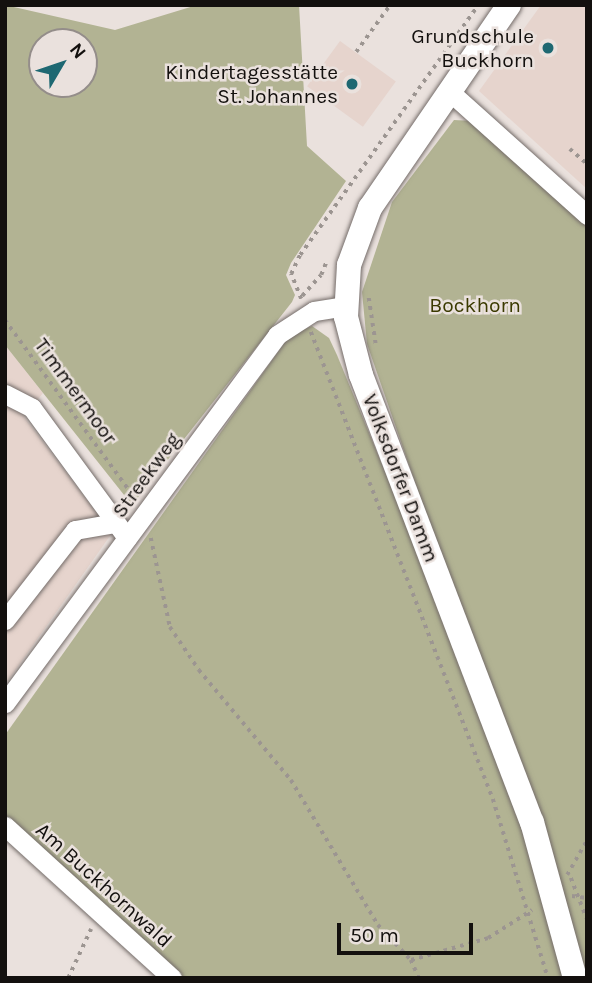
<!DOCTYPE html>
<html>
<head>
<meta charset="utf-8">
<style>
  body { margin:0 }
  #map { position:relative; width:592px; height:983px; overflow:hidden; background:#eae1dd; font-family:Karla,sans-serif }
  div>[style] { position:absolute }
  .built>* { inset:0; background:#e6d4cd; transform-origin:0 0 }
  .green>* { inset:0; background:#b2b393 }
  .path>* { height:3.5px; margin-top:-1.75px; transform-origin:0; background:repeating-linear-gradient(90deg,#9c9591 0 3.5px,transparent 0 8.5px) }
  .roads { filter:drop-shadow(0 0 2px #746c69) drop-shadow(0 0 2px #746c69) }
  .minor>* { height:19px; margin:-9.5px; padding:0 9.5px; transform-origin:9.5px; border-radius:9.5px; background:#fff }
  .major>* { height:24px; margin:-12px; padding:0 12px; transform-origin:12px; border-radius:12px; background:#fff }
  .dots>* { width:19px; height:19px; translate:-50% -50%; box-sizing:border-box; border:4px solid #eae1dd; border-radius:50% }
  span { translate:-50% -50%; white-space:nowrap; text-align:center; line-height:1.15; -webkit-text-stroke:5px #eae1dd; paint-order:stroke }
  .poi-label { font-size:21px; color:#13100e }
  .right { translate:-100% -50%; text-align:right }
  .park-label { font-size:21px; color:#3b3a00 }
  .street-label { font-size:21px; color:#13100e }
  .frame { position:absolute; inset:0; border:7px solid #13100e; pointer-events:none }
  .north { position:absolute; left:28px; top:28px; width:70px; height:70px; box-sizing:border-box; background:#eae1dd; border:2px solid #948d8a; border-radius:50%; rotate:51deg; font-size:19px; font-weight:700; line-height:28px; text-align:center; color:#13100e }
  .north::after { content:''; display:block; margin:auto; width:24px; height:32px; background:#1e6872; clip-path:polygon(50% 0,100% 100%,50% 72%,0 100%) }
  .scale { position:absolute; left:337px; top:923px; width:136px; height:32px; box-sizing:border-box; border:4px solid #13100e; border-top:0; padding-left:9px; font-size:21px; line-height:24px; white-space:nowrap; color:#13100e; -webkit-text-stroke:5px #eae1dd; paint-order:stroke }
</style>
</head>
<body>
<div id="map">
  <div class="built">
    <i style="clip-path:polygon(541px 5px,587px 5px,587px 189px,479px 91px)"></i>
    <i style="left:340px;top:41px;width:69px;height:56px;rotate:36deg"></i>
    <i style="clip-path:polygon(5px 345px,43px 393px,24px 417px,112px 533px,5px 685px)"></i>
  </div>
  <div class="green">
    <i style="clip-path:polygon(evenodd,5px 5px,115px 30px,197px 5px,299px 5px,307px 146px,346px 181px,291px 263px,286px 275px,295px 295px,292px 302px,132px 505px,5px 345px,5px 5px,42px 42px,84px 42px,84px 84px,42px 84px,42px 42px)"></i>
    <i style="clip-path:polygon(454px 120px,473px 121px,587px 226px,587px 978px,367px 344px,362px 292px,392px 202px)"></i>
    <i style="clip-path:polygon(312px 326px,329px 338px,337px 355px,453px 637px,517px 810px,565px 978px,184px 978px,5px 818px,5px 735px,290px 335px)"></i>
  </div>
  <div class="path">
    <i style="left:356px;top:52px;width:58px;rotate:-54.1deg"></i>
    <i style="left:570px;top:149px;width:23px;rotate:41deg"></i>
    <i style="left:302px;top:296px;width:28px;rotate:-48deg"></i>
    <i style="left:321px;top:275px;width:16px;rotate:-68deg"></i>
    <i style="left:369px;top:298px;width:48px;rotate:81.5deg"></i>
    <i style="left:301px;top:299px;width:27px;rotate:-112deg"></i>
    <i style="left:291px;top:274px;width:21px;rotate:-65deg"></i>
    <i style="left:300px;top:255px;width:307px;rotate:-54.5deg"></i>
    <i style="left:5px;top:320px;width:219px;rotate:53.9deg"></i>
    <i style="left:311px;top:332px;width:501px;rotate:68.71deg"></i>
    <i style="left:493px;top:799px;width:187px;rotate:72.9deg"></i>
    <i style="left:151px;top:538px;width:91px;rotate:77.9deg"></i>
    <i style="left:170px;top:627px;width:52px;rotate:56deg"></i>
    <i style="left:199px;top:670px;width:143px;rotate:50.1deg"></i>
    <i style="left:291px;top:780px;width:169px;rotate:59deg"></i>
    <i style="left:378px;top:925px;width:48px;rotate:46.7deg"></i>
    <i style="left:411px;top:960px;width:80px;rotate:-15.9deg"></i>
    <i style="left:488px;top:938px;width:52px;rotate:-32.5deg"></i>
    <i style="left:567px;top:875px;width:40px;rotate:-60.3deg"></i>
    <i style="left:571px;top:878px;width:44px;rotate:68.7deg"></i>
    <i style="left:572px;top:896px;width:15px;rotate:8deg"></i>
    <i style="left:411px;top:960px;width:20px;rotate:66deg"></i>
    <i style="left:68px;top:978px;width:54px;rotate:-64.9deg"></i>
  </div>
  <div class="roads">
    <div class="minor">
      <i style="left:449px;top:91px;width:186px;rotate:41.9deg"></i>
      <i style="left:5px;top:394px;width:30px;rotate:27deg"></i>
      <i style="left:32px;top:408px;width:161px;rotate:53.8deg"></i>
      <i style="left:5px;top:620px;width:114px;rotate:-52.1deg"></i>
      <i style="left:75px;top:530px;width:41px;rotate:-9.9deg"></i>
      <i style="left:5px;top:703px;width:458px;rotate:-53.5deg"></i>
      <i style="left:277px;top:335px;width:44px;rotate:-33deg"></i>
      <i style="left:314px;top:311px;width:32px;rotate:-9deg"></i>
      <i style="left:5px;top:826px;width:226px;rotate:42.3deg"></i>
    </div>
    <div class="major">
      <i style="left:509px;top:5px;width:246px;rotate:124.4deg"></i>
      <i style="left:370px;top:208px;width:61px;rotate:110.2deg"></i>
      <i style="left:349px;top:265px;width:52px;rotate:93.3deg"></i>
      <i style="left:346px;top:317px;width:60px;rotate:75.5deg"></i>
      <i style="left:361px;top:375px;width:479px;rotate:69.1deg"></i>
      <i style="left:532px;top:822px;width:162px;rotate:74.6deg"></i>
    </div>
  </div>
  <div class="dots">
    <i style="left:548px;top:48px;background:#1e6872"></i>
    <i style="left:352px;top:84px;background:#1e6872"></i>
  </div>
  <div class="poi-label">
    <span class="right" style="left:534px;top:48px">Grundschule<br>Buckhorn</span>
    <span class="right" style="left:338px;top:84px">Kindertagesstätte<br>St. Johannes</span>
  </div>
  <div class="park-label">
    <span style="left:475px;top:305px">Bockhorn</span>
  </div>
  <div class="street-label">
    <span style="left:76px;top:391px;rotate:54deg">Timmermoor</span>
    <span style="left:146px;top:475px;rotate:-54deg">Streekweg</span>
    <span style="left:401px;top:478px;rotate:69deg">Volksdorfer Damm</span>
    <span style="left:104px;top:885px;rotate:42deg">Am Buckhornwald</span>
  </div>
  <div class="frame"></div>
  <div class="north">N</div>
  <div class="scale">50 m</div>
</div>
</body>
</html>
